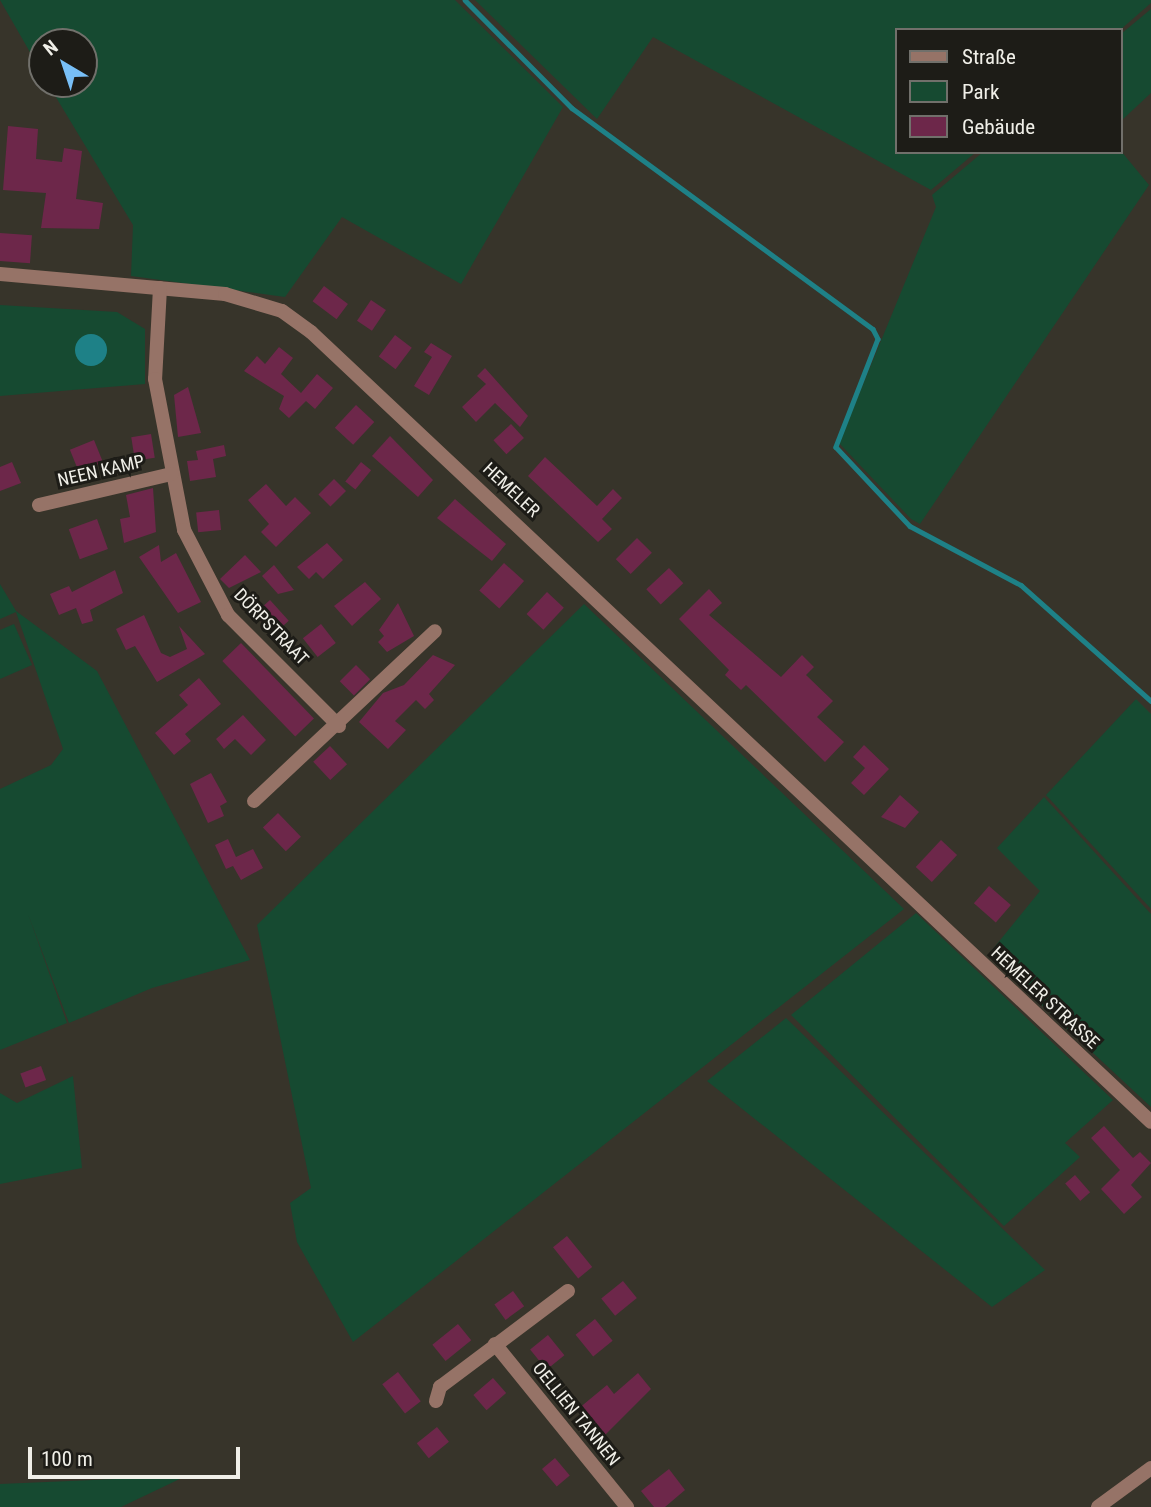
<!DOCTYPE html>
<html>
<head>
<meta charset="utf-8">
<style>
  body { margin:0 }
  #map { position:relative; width:1151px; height:1507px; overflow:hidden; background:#37342a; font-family:"Roboto Condensed",sans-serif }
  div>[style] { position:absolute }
  .green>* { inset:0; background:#164a31 }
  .water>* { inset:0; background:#1e8187 }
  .round { border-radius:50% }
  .stream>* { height:4.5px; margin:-2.25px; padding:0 2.25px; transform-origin:2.25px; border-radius:2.25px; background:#1e8187 }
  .building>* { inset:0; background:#6d274a; transform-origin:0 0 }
  .minor>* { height:14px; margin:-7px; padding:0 7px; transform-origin:7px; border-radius:7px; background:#967367 }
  span { translate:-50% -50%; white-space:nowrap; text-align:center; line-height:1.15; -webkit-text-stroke:6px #1d1c17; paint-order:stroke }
  .street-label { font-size:18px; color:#f0efe8 }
  .legend { position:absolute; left:895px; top:28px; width:228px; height:126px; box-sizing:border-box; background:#1d1c17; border:2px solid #71706b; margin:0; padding:9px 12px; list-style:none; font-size:21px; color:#f0efe8 }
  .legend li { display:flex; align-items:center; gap:14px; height:35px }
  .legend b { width:35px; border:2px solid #71706b }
  .north { position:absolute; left:28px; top:28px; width:70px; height:70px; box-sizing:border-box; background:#1d1c17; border:2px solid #71706b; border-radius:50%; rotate:321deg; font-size:19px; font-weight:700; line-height:28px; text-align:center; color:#f0efe8 }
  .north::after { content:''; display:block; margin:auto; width:24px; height:32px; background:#78bff7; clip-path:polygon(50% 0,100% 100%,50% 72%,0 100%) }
  .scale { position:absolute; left:28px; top:1447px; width:212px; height:32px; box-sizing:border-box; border:4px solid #f0efe8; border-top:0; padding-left:9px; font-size:21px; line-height:24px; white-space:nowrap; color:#f0efe8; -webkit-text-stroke:5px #1d1c17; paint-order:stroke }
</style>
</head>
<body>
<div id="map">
  <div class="green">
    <i style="clip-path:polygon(0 0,455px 0,563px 107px,461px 284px,342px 217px,285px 297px,131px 276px,133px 225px,48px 84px,84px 84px,84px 42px,42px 42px,42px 73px)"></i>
    <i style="clip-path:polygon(475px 0,1151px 0,1151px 3px,1120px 30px,897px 30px,897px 152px,976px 152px,931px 190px,653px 37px,597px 119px)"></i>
    <i style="clip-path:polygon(1151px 9px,1151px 93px,1121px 121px,1121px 34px)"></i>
    <i style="clip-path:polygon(1121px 151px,1149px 185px,920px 524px,911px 519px,839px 443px,936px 207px,932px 195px,983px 152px)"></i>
    <i style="clip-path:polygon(0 305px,117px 312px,145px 329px,145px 384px,0 396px)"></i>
    <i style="clip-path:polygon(0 584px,16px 611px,97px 671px,250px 960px,152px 988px,69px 1023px,28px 914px,67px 1023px,0 1050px,0 789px,51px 765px,63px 749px,16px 612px,0 619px)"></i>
    <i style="clip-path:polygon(584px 604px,904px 909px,353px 1342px,297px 1242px,290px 1203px,311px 1188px,257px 925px)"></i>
    <i style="clip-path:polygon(14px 624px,32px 665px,0 679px,0 630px)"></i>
    <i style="clip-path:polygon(1136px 699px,1151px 714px,1151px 909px,1046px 795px)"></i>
    <i style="clip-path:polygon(1044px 797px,1151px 914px,1151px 1107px,988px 955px,1040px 891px,997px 848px)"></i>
    <i style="clip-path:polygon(916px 913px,1113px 1100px,1065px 1143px,1080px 1157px,1004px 1226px,791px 1015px)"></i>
    <i style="clip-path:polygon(786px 1018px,1045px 1270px,992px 1307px,707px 1081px)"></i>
    <i style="clip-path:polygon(73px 1076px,82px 1168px,0 1184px,0 1093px,17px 1103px)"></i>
    <i style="clip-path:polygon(186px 1476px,121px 1507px,0 1507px,0 1484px)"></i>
  </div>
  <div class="water">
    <i class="round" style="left:75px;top:334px;width:32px;height:32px"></i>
  </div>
  <div class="stream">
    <i style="left:465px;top:0;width:152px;rotate:45.3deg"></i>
    <i style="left:572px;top:108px;width:373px;rotate:36.3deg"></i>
    <i style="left:873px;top:329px;width:11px;rotate:63deg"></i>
    <i style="left:878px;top:339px;width:116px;rotate:111.3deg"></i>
    <i style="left:836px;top:447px;width:108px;rotate:46.9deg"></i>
    <i style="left:910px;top:526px;width:126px;rotate:28deg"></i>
    <i style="left:1021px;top:585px;width:174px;rotate:41.7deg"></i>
  </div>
  <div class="building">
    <i style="clip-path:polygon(8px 126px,38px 129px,36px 159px,62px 162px,64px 148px,82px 151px,76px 199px,103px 203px,99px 229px,41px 228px,46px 193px,3px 190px)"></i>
    <i style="left:0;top:233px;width:32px;height:28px;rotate:4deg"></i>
    <i style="left:324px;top:286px;width:30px;height:19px;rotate:37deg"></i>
    <i style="left:371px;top:300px;width:18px;height:25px;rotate:34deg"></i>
    <i style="left:395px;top:335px;width:21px;height:27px;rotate:37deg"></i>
    <i style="clip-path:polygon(431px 343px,452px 356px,429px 395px,414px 386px,432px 357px,424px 352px)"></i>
    <i style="clip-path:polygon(279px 347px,293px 358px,281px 374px,301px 393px,317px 374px,333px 388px,315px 409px,306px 401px,289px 418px,279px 409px,284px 396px,244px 371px,257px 356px,265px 364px)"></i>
    <i style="clip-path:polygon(485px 368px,528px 416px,520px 427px,495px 403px,476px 422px,462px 407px,486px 384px,477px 376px)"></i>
    <i style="clip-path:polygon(188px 387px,201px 433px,178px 437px,174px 395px)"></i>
    <i style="left:356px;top:405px;width:25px;height:31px;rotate:43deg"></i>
    <i style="left:511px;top:424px;width:19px;height:24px;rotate:47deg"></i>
    <i style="left:151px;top:434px;width:24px;height:20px;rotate:81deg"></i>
    <i style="clip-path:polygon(390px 436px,433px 480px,418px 497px,372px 456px)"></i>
    <i style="left:94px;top:440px;width:24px;height:26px;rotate:68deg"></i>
    <i style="clip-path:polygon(224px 445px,226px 456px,213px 459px,216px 477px,190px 481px,187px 461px,198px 460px,196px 451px)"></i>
    <i style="clip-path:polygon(545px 457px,597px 506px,613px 489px,622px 498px,602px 519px,612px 529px,598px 542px,528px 476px)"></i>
    <i style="clip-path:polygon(12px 462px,21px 483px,0 491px,0 467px)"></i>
    <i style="left:361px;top:462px;width:13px;height:25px;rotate:39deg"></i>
    <i style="left:334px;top:479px;width:17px;height:22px;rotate:45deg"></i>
    <i style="clip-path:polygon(266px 484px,286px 506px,295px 497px,311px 513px,276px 547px,261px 532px,269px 524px,248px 500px)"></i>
    <i style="clip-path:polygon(153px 488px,156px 532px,124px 543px,120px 519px,130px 517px,126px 495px)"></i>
    <i style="clip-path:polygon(455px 499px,506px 544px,492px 561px,437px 518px)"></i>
    <i style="left:219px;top:510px;width:20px;height:23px;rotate:84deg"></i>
    <i style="left:97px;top:519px;width:32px;height:30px;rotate:70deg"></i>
    <i style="left:637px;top:538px;width:21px;height:30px;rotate:45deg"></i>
    <i style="clip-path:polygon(327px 543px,343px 560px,323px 579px,316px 572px,309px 579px,297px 567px)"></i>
    <i style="clip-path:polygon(159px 545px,161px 562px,176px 553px,201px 602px,178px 613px,139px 557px)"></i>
    <i style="clip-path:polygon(245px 555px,261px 572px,229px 588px,220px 579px)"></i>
    <i style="left:504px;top:563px;width:27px;height:37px;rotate:42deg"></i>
    <i style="clip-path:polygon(274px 565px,294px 590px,278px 594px,262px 576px)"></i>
    <i style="left:669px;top:568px;width:21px;height:31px;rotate:47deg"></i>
    <i style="clip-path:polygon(115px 570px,123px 593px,90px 610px,93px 621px,82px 624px,76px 608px,59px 615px,50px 594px,69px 586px,72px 592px)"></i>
    <i style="clip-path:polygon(365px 582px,381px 599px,352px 626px,334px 606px)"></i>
    <i style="clip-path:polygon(709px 589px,722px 603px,709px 615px,781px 677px,802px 655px,814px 667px,806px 675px,833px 701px,817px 717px,844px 742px,825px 762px,746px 685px,741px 690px,725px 675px,729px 670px,679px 619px)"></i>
    <i style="left:547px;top:592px;width:23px;height:30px;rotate:43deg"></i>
    <i style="left:270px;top:600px;width:28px;height:21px;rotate:48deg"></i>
    <i style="clip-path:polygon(398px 603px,414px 636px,387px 652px,378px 642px,384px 636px,379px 630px)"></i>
    <i style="clip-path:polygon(144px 615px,161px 653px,170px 657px,187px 649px,179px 626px,205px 654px,157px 682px,135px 646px,126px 650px,116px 629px)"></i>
    <i style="left:321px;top:624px;width:24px;height:23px;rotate:52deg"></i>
    <i style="left:241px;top:643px;width:105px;height:26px;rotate:46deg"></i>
    <i style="clip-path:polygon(433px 655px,455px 665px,429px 694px,434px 700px,425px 709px,416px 700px,395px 721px,406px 730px,388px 749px,359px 722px,383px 693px,404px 685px)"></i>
    <i style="left:356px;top:665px;width:20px;height:23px;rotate:45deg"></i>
    <i style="clip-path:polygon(199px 678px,221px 704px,185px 734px,191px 741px,174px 755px,155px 733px,188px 705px,179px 695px)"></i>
    <i style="clip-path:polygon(243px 715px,266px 740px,251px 755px,235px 739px,224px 749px,216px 739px)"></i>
    <i style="clip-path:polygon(864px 745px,889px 769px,864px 795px,851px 783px,865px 768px,853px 757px)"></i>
    <i style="left:330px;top:746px;width:25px;height:23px;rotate:47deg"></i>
    <i style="clip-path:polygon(211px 773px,227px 802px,220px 806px,224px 816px,208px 823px,190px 784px)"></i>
    <i style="clip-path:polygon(900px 795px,919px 812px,905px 828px,881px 817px)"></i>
    <i style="left:278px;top:813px;width:33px;height:21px;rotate:46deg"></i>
    <i style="clip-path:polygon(228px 839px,236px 857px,253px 849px,263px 868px,241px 880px,233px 866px,226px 869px,215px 845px)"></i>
    <i style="left:941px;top:840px;width:22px;height:37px;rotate:43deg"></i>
    <i style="left:989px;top:886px;width:29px;height:23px;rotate:41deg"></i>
    <i style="left:41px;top:1066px;width:15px;height:22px;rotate:70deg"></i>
    <i style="clip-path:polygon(1104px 1126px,1133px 1158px,1140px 1152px,1151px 1163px,1131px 1185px,1142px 1197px,1124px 1214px,1101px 1189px,1120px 1170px,1091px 1138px)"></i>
    <i style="left:1075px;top:1175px;width:23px;height:13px;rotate:49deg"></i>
    <i style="left:567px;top:1236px;width:40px;height:18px;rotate:51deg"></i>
    <i style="left:623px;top:1281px;width:22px;height:28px;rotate:51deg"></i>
    <i style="left:513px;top:1291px;width:19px;height:23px;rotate:54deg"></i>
    <i style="left:595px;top:1319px;width:28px;height:25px;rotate:51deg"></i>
    <i style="left:458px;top:1324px;width:21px;height:33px;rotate:51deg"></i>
    <i style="left:548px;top:1335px;width:26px;height:23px;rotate:51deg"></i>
    <i style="left:398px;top:1372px;width:37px;height:20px;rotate:52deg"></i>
    <i style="clip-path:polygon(638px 1373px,651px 1389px,602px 1438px,578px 1409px,607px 1385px,614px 1394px)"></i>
    <i style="left:493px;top:1378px;width:20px;height:26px;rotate:49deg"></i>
    <i style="left:437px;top:1427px;width:19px;height:26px;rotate:51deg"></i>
    <i style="left:555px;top:1458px;width:23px;height:17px;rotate:50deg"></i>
    <i style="clip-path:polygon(669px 1469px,685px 1490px,665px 1507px,654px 1507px,641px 1491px)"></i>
  </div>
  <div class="minor">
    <i style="left:0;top:274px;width:226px;rotate:5.1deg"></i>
    <i style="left:225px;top:294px;width:59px;rotate:16.6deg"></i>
    <i style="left:282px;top:311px;width:36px;rotate:36deg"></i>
    <i style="left:311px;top:332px;width:1153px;rotate:43.24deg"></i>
    <i style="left:160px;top:288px;width:91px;rotate:93.1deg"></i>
    <i style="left:155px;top:379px;width:154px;rotate:79.1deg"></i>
    <i style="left:184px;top:530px;width:96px;rotate:62.6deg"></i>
    <i style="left:228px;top:615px;width:157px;rotate:45deg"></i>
    <i style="left:39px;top:505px;width:136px;rotate:-13.2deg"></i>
    <i style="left:254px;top:801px;width:248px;rotate:-43.2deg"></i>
    <i style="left:495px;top:1344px;width:210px;rotate:51deg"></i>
    <i style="left:436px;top:1401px;width:15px;rotate:-74deg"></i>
    <i style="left:440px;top:1387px;width:160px;rotate:-36.9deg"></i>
    <i style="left:1098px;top:1507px;width:66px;rotate:-36.3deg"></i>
  </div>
  <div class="street-label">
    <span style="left:101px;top:471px;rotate:-13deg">NEEN KAMP</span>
    <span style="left:511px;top:490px;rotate:43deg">HEMELER</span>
    <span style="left:271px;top:627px;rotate:46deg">DÖRPSTRAAT</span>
    <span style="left:1045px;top:998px;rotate:43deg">HEMELER STRASSE</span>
    <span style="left:576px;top:1414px;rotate:51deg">OELLIEN TANNEN</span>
  </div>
  <ul class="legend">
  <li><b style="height:9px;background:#967367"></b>Straße</li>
  <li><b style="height:19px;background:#164a31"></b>Park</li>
  <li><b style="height:19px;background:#6d274a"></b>Gebäude</li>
  </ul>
  <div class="north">N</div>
  <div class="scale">100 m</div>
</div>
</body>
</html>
